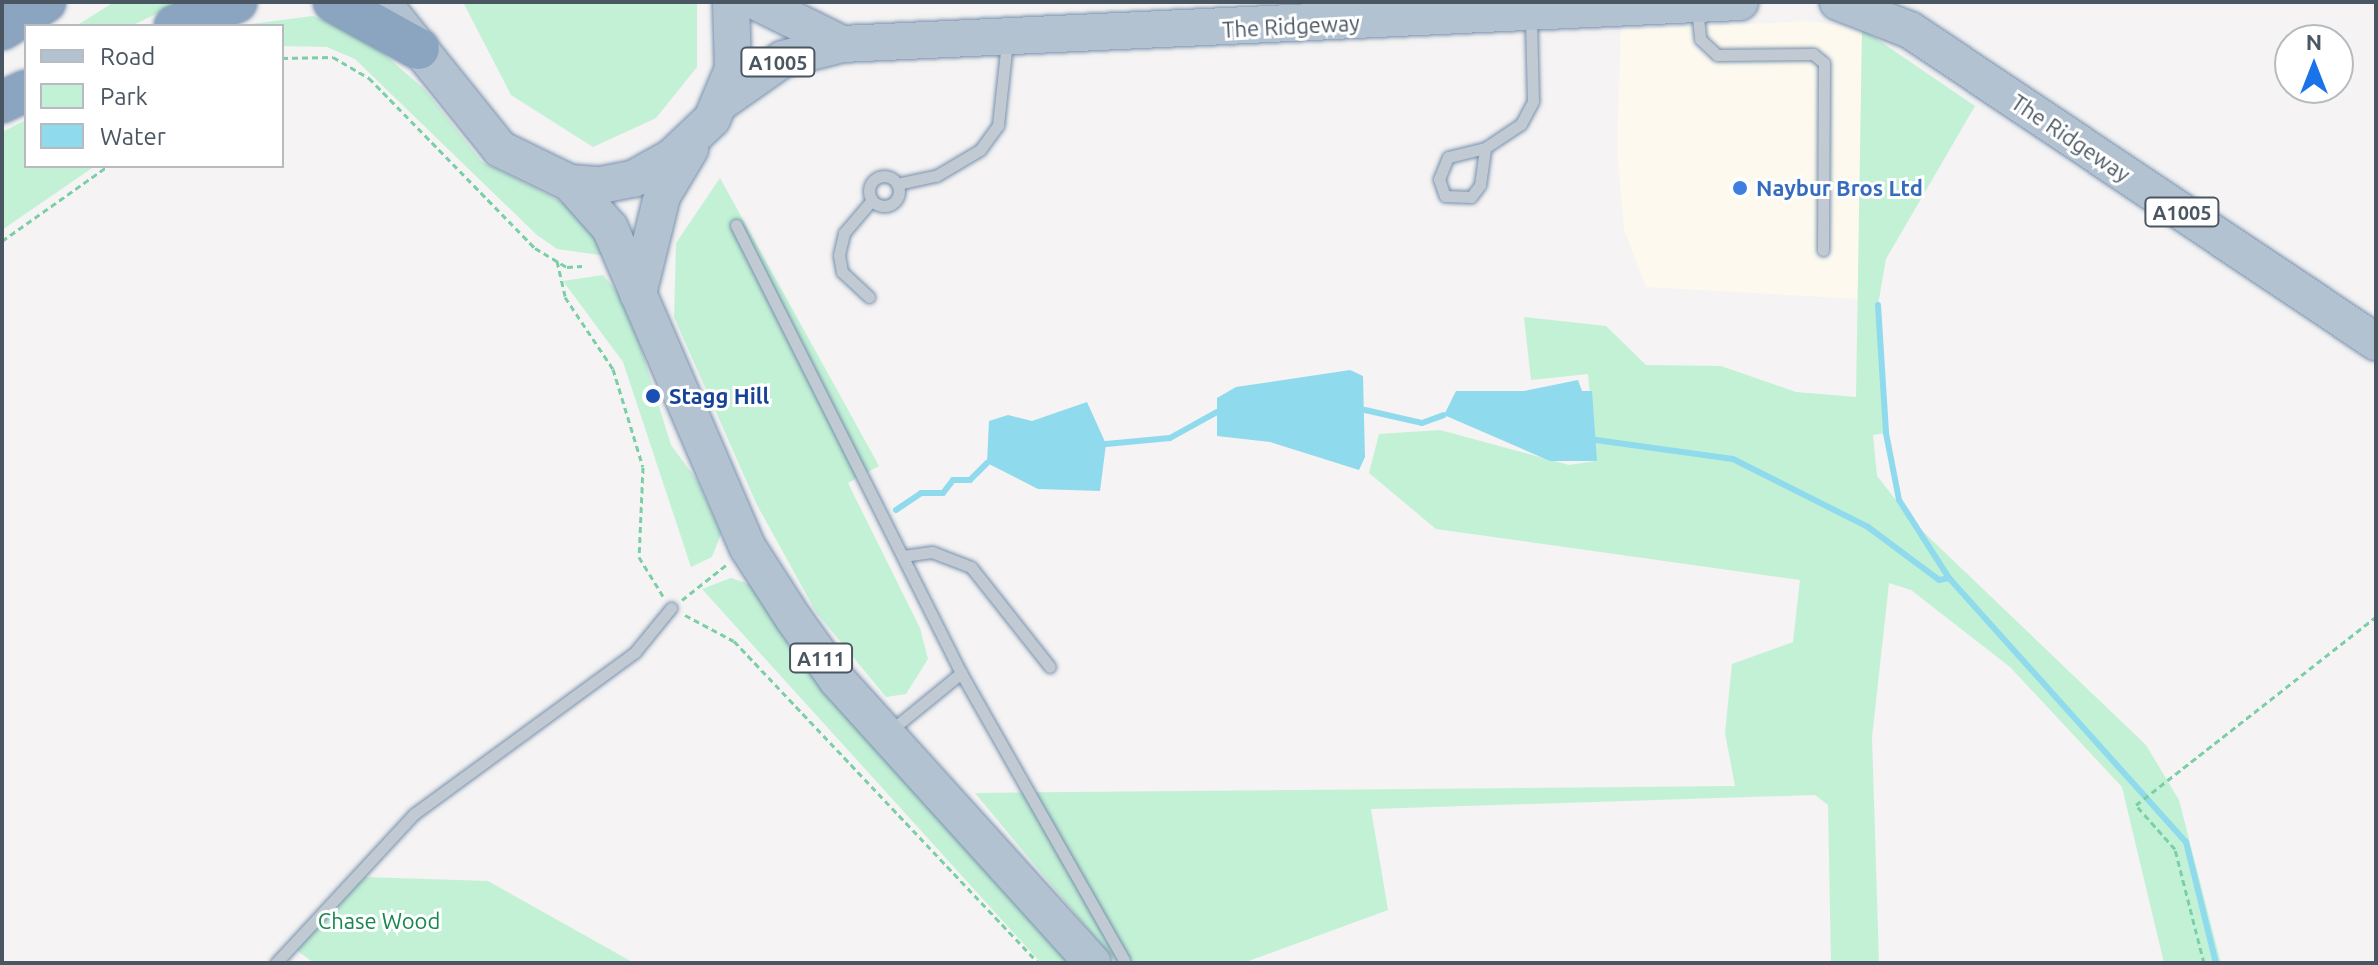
<!DOCTYPE html>
<html>
<head>
<meta charset="utf-8">
<style>
  body { margin:0 }
  #map { position:relative; width:2378px; height:965px; overflow:hidden; background:#f5f3f3; font-family:Ubuntu,sans-serif }
  div>[style] { position:absolute }
  .commercial>* { inset:0; background:#fdf9ef }
  .green>* { inset:0; background:#c3f1d5 }
  .water>* { inset:0; background:#90daee }
  .stream>* { height:6px; margin:-3px; padding:0 3px; transform-origin:3px; border-radius:3px; background:#90daee }
  .path>* { height:3px; margin-top:-1.5px; transform-origin:0; background:repeating-linear-gradient(90deg,#7ad0a6 0 6px,transparent 0 10px) }
  .roads { filter:drop-shadow(0 0 2px #7690ad) drop-shadow(0 0 2px #7690ad) }
  .lane>* { height:11px; margin:-5.5px; padding:0 5.5px; transform-origin:5.5px; border-radius:5.5px; background:#c1cad2 }
  .lane>.ring { margin:-5.5px; padding:0; box-sizing:content-box; background:none; border:11px solid #c1cad2; border-radius:50% }
  .primary>* { height:36px; margin:-18px; padding:0 18px; transform-origin:18px; border-radius:18px; background:#b3c2d1 }
  .highway>* { height:40px; margin:-20px; padding:0 20px; transform-origin:20px; border-radius:20px; background:#8ba5c1 }
  .dots>* { width:22px; height:22px; translate:-50% -50%; box-sizing:border-box; border:4px solid #fff; border-radius:50% }
  span { translate:-50% -50%; white-space:nowrap; text-align:center; line-height:1.15; -webkit-text-stroke:6px #fff; paint-order:stroke }
  .shield-label span { padding:2px 6px; background:#fff; border:2px solid; border-radius:6px; -webkit-text-stroke-width:0 }
  .shield-label { font-size:20px; color:#4a5661; font-weight:700 }
  .street-label { font-size:22px; color:#4a5661 }
  .shop-label { font-size:22px; color:#366cbe; font-weight:700 }
  .left { translate:0 -50%; text-align:left }
  .transit-label { font-size:22px; color:#164399; font-weight:700 }
  .park-label { font-size:22px; color:#17864f }
  .frame { position:absolute; inset:0; border:4px solid #4a5661; pointer-events:none }
  .legend { position:absolute; left:24px; top:24px; width:260px; height:144px; box-sizing:border-box; background:#fff; border:2px solid #b7bbc0; margin:0; padding:10px 14px; list-style:none; font-size:24px; color:#4a5661 }
  .legend li { display:flex; align-items:center; gap:16px; height:40px }
  .legend b { width:40px; border:2px solid #b7bbc0 }
  .north { position:absolute; left:2274px; top:24px; width:80px; height:80px; box-sizing:border-box; background:#fff; border:2px solid #b7bbc0; border-radius:50%; rotate:0deg; font-size:22px; font-weight:700; line-height:32px; text-align:center; color:#4a5661 }
  .north::after { content:''; display:block; margin:auto; width:28px; height:36px; background:#1a73e8; clip-path:polygon(50% 0,100% 100%,50% 72%,0 100%) }
</style>
</head>
<body>
<div id="map">
  <div class="commercial">
    <i style="clip-path:polygon(1809px 21px,1862px 29px,1858px 299px,1646px 287px,1624px 229px,1617px 148px,1621px 30px)"></i>
  </div>
  <div class="green">
    <i style="clip-path:polygon(114px 2px,181px 2px,131px 26px,76px 26px)"></i>
    <i style="clip-path:polygon(463px 2px,697px 2px,697px 67px,656px 118px,593px 147px,511px 95px)"></i>
    <i style="clip-path:polygon(313px 16px,362px 35px,424px 89px,482px 162px,566px 204px,585px 219px,607px 256px,557px 249px,537px 235px,355px 59px,327px 47px,282px 46px,282px 26px,233px 26px)"></i>
    <i style="clip-path:polygon(1862px 29px,1975px 106px,1886px 259px,1878px 305px,1886px 433px,1873px 435px,1877px 476px,1914px 523px,2146px 745px,2179px 800px,2221px 963px,2164px 963px,2122px 787px,2010px 667px,1911px 590px,1889px 583px,1872px 737px,1879px 963px,1831px 963px,1828px 805px,1815px 795px,1371px 809px,1388px 910px,1243px 963px,1116px 963px,975px 793px,1735px 786px,1725px 733px,1732px 664px,1793px 642px,1800px 580px,1436px 529px,1369px 473px,1379px 434px,1440px 430px,1569px 465px,1596px 461px,1588px 374px,1531px 380px,1524px 317px,1606px 326px,1646px 365px,1721px 366px,1796px 392px,1856px 397px)"></i>
    <i style="clip-path:polygon(26px 120px,26px 166px,95px 166px,2px 230px,2px 132px)"></i>
    <i style="clip-path:polygon(720px 178px,879px 466px,848px 483px,920px 628px,928px 659px,906px 694px,886px 697px,816px 612px,757px 505px,674px 317px,676px 243px)"></i>
    <i style="clip-path:polygon(603px 275px,619px 294px,639px 342px,671px 445px,697px 480px,721px 534px,712px 557px,691px 567px,623px 362px,563px 281px)"></i>
    <i style="clip-path:polygon(731px 578px,751px 585px,1076px 963px,1041px 963px,702px 589px)"></i>
    <i style="clip-path:polygon(365px 877px,488px 881px,634px 963px,314px 963px,288px 944px)"></i>
  </div>
  <div class="water">
    <i style="clip-path:polygon(1350px 370px,1363px 376px,1365px 457px,1359px 470px,1270px 442px,1217px 436px,1217px 398px,1236px 387px)"></i>
    <i style="clip-path:polygon(1578px 380px,1582px 391px,1592px 391px,1597px 461px,1550px 461px,1444px 415px,1456px 391px,1524px 391px)"></i>
    <i style="clip-path:polygon(1087px 402px,1106px 444px,1100px 491px,1038px 489px,987px 463px,989px 421px,1008px 415px,1032px 421px)"></i>
  </div>
  <div class="stream">
    <i style="left:1878px;top:305px;width:128px;rotate:86.4deg"></i>
    <i style="left:1886px;top:433px;width:68px;rotate:79deg"></i>
    <i style="left:1899px;top:500px;width:93px;rotate:57.3deg"></i>
    <i style="left:1949px;top:578px;width:355px;rotate:48.1deg"></i>
    <i style="left:2186px;top:842px;width:125px;rotate:76.1deg"></i>
    <i style="left:1365px;top:410px;width:58px;rotate:12.8deg"></i>
    <i style="left:1422px;top:423px;width:23px;rotate:-20deg"></i>
    <i style="left:1596px;top:440px;width:138px;rotate:7.9deg"></i>
    <i style="left:1733px;top:459px;width:151px;rotate:26.7deg"></i>
    <i style="left:1868px;top:527px;width:89px;rotate:36.7deg"></i>
    <i style="left:1939px;top:580px;width:10px;rotate:-11deg"></i>
    <i style="left:1106px;top:444px;width:64px;rotate:-5.4deg"></i>
    <i style="left:1170px;top:438px;width:54px;rotate:-29deg"></i>
    <i style="left:896px;top:510px;width:30px;rotate:-34deg"></i>
    <i style="left:921px;top:493px;width:22px"></i>
    <i style="left:943px;top:493px;width:16px;rotate:-52deg"></i>
    <i style="left:953px;top:480px;width:17px"></i>
    <i style="left:970px;top:480px;width:24px;rotate:-45deg"></i>
  </div>
  <div class="path">
    <i style="left:282px;top:58px;width:51px;rotate:-1.1deg"></i>
    <i style="left:333px;top:57px;width:42px;rotate:30.3deg"></i>
    <i style="left:369px;top:78px;width:238px;rotate:45.7deg"></i>
    <i style="left:535px;top:248px;width:37px;rotate:31deg"></i>
    <i style="left:567px;top:267px;width:15px;rotate:-4deg"></i>
    <i style="left:2px;top:241px;width:130px;rotate:-35.3deg"></i>
    <i style="left:557px;top:261px;width:37px;rotate:77deg"></i>
    <i style="left:565px;top:297px;width:87px;rotate:56.3deg"></i>
    <i style="left:613px;top:369px;width:102px;rotate:73deg"></i>
    <i style="left:643px;top:467px;width:90px;rotate:92.5deg"></i>
    <i style="left:639px;top:557px;width:46px;rotate:58.4deg"></i>
    <i style="left:682px;top:600px;width:56px;rotate:-38.5deg"></i>
    <i style="left:685px;top:615px;width:55px;rotate:28deg"></i>
    <i style="left:734px;top:641px;width:443px;rotate:46.6deg"></i>
    <i style="left:2204px;top:963px;width:118px;rotate:-104.3deg"></i>
    <i style="left:2175px;top:849px;width:59px;rotate:-131.6deg"></i>
    <i style="left:2136px;top:805px;width:305px;rotate:-38.1deg"></i>
  </div>
  <div class="roads">
    <div class="lane">
      <i style="left:1697px;top:8px;width:31px;rotate:84deg"></i>
      <i style="left:1700px;top:39px;width:23px;rotate:43deg"></i>
      <i style="left:1717px;top:55px;width:96px;rotate:-0.6deg"></i>
      <i style="left:1813px;top:54px;width:14px;rotate:39deg"></i>
      <i style="left:1824px;top:63px;width:187px;rotate:90.3deg"></i>
      <i style="left:1485px;top:148px;width:38px;rotate:166deg"></i>
      <i style="left:1448px;top:157px;width:24px;rotate:112deg"></i>
      <i style="left:1439px;top:179px;width:18px;rotate:71deg"></i>
      <i style="left:1445px;top:196px;width:26px;rotate:2deg"></i>
      <i style="left:1471px;top:197px;width:15px;rotate:-53deg"></i>
      <i style="left:1480px;top:185px;width:37px;rotate:-82deg"></i>
      <i style="left:1485px;top:148px;width:43px;rotate:-33.7deg"></i>
      <i style="left:1521px;top:124px;width:26px;rotate:-62deg"></i>
      <i style="left:1533px;top:101px;width:83px;rotate:-91.4deg"></i>
      <i class="ring" style="left:869px;top:176px;width:19px;height:19px"></i>
      <i style="left:897px;top:184px;width:40px;rotate:-12deg"></i>
      <i style="left:936px;top:176px;width:51px;rotate:-30.6deg"></i>
      <i style="left:980px;top:150px;width:31px;rotate:-54deg"></i>
      <i style="left:998px;top:125px;width:83px;rotate:-83.8deg"></i>
      <i style="left:736px;top:225px;width:501px;rotate:63.33deg"></i>
      <i style="left:961px;top:673px;width:330px;rotate:60.4deg"></i>
      <i style="left:869px;top:297px;width:37px;rotate:-137deg"></i>
      <i style="left:842px;top:272px;width:17px;rotate:-100deg"></i>
      <i style="left:839px;top:255px;width:23px;rotate:-77deg"></i>
      <i style="left:844px;top:233px;width:43px;rotate:-49.7deg"></i>
      <i style="left:903px;top:556px;width:29px;rotate:-8deg"></i>
      <i style="left:932px;top:552px;width:42px;rotate:21deg"></i>
      <i style="left:971px;top:567px;width:127px;rotate:51.7deg"></i>
      <i style="left:890px;top:731px;width:92px;rotate:-39.2deg"></i>
      <i style="left:276px;top:963px;width:203px;rotate:-47.2deg"></i>
      <i style="left:414px;top:814px;width:274px;rotate:-36.2deg"></i>
      <i style="left:635px;top:652px;width:57px;rotate:-50.7deg"></i>
    </div>
    <div class="primary">
      <i style="left:382px;top:2px;width:189px;rotate:51.2deg"></i>
      <i style="left:500px;top:149px;width:78px;rotate:25.9deg"></i>
      <i style="left:570px;top:183px;width:31px;rotate:4deg"></i>
      <i style="left:601px;top:185px;width:33px;rotate:-11deg"></i>
      <i style="left:633px;top:179px;width:45px;rotate:-29.4deg"></i>
      <i style="left:672px;top:157px;width:55px;rotate:-43.5deg"></i>
      <i style="left:712px;top:119px;width:54px;rotate:-67.2deg"></i>
      <i style="left:733px;top:69px;width:67px;rotate:-91.7deg"></i>
      <i style="left:757px;top:2px;width:95px;rotate:26.3deg"></i>
      <i style="left:1838px;top:2px;width:77px;rotate:21.3deg"></i>
      <i style="left:1910px;top:30px;width:561px;rotate:33.8deg"></i>
      <i style="left:723px;top:101px;width:73px;rotate:-35deg"></i>
      <i style="left:783px;top:59px;width:61px;rotate:-14.3deg"></i>
      <i style="left:842px;top:44px;width:899px;rotate:-2.68deg"></i>
      <i style="left:570px;top:183px;width:60px;rotate:48.4deg"></i>
      <i style="left:610px;top:228px;width:348px;rotate:66.7deg"></i>
      <i style="left:748px;top:548px;width:83px;rotate:57.3deg"></i>
      <i style="left:793px;top:618px;width:77px;rotate:54.5deg"></i>
      <i style="left:838px;top:681px;width:380px;rotate:47.9deg"></i>
      <i style="left:638px;top:294px;width:101px;rotate:-76.2deg"></i>
      <i style="left:662px;top:196px;width:55px;rotate:-59.2deg"></i>
    </div>
    <div class="highway">
      <i style="left:334px;top:2px;width:97px;rotate:28.9deg"></i>
      <i style="left:175px;top:26px;width:66px;rotate:-21.5deg"></i>
      <i style="left:2px;top:29px;width:51px;rotate:-32.1deg"></i>
      <i style="left:2px;top:102px;width:26px;rotate:-25deg"></i>
    </div>
  </div>
  <div class="dots">
    <i style="left:1740px;top:188px;background:#3f7fe0"></i>
    <i style="left:653px;top:396px;background:#1a4fb4"></i>
  </div>
  <div class="shield-label">
    <span style="left:778px;top:62px">A1005</span>
    <span style="left:2182px;top:212px">A1005</span>
    <span style="left:821px;top:658px">A111</span>
  </div>
  <div class="street-label">
    <span style="left:1291px;top:26px;rotate:-3deg">The Ridgeway</span>
    <span style="left:2071px;top:138px;rotate:34deg">The Ridgeway</span>
  </div>
  <div class="shop-label">
    <span class="left" style="left:1756px;top:188px">Naybur Bros Ltd</span>
  </div>
  <div class="transit-label">
    <span class="left" style="left:669px;top:396px">Stagg Hill</span>
  </div>
  <div class="park-label">
    <span style="left:379px;top:921px">Chase Wood</span>
  </div>
  <div class="frame"></div>
  <ul class="legend">
  <li><b style="height:10px;background:#b3c2d1"></b>Road</li>
  <li><b style="height:22px;background:#c3f1d5"></b>Park</li>
  <li><b style="height:22px;background:#90daee"></b>Water</li>
  </ul>
  <div class="north">N</div>
</div>
</body>
</html>
